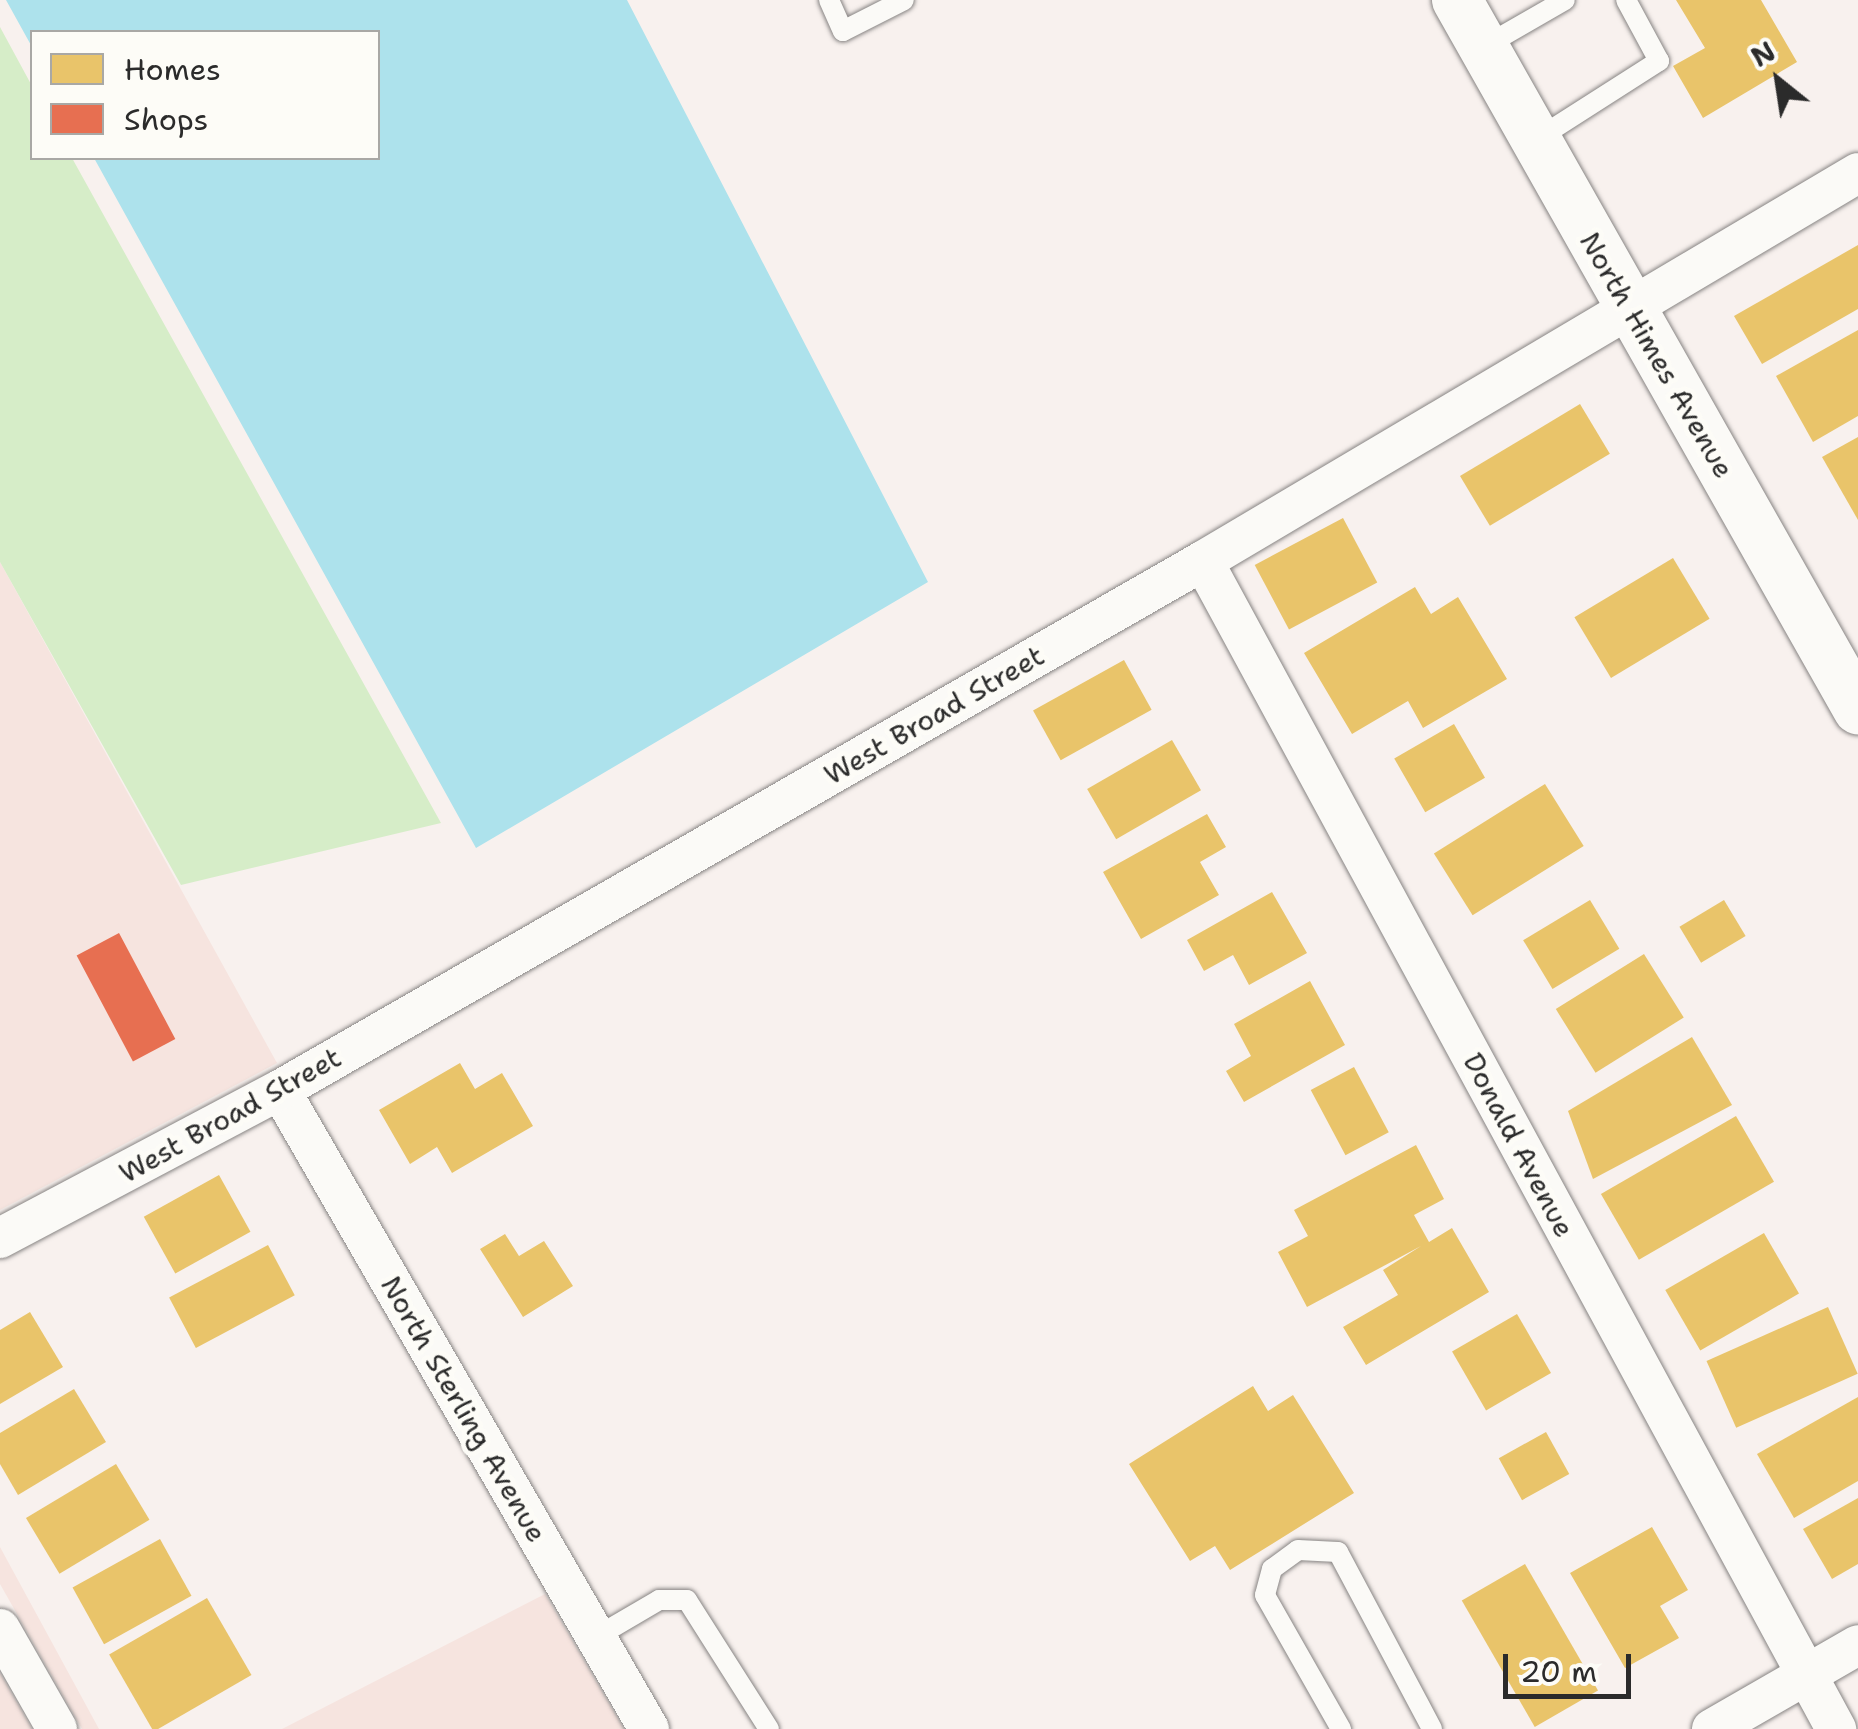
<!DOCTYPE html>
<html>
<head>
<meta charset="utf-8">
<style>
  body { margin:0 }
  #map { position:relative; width:1858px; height:1729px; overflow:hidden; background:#f8f1ee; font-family:"Shantell Sans",sans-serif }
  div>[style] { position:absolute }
  .built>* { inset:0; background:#f6e4df }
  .green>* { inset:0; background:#d6edc8 }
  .water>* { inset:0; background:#ade2ec }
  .homes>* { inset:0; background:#e9c46a; transform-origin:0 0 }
  .shops>* { inset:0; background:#e76f51; transform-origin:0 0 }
  .roads { filter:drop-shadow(0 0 2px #878483) drop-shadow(0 0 2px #878483) }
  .service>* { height:20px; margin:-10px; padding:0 10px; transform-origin:10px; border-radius:10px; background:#fbfaf7 }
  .minor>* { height:40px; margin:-20px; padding:0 20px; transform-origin:20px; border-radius:20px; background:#fbfaf7 }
  .tertiary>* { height:50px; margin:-25px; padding:0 25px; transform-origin:25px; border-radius:25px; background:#fbfaf7 }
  span { translate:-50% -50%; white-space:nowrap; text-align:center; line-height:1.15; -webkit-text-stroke:10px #fdfcf7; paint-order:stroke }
  .street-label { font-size:28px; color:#2b2b2b }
  .legend { position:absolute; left:30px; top:30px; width:350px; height:130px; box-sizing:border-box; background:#fdfcf7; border:2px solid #a9a8a5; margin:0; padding:12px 18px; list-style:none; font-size:30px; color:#2b2b2b }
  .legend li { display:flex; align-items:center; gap:20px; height:50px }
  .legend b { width:50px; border:2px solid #a9a8a5 }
  .north { position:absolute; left:1728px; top:30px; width:100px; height:100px; -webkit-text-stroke:8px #fdfcf7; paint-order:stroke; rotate:330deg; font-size:28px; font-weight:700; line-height:40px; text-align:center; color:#2b2b2b }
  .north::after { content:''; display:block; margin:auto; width:35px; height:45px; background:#2b2b2b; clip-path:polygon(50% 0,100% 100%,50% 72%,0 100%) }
  .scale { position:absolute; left:1503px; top:1654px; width:128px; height:45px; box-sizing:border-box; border:5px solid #2b2b2b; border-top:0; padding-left:12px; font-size:30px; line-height:35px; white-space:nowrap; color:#2b2b2b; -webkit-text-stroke:8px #fdfcf7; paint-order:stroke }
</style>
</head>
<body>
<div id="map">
  <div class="built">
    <i style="clip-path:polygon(0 562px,277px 1063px,0 1210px)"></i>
    <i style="clip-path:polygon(0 1547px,99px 1729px,82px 1729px,0 1584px)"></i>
    <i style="clip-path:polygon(545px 1594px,624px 1729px,282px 1729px)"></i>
    <i style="clip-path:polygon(0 1673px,32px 1729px,0 1729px)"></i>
  </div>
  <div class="green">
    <i style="clip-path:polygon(0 27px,32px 86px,32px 158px,72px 158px,441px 823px,181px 885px,0 562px)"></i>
  </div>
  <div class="water">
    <i style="clip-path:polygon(6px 0,627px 0,928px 582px,476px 848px,94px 158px,378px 158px,378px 32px,32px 32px,32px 47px)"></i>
  </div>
  <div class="homes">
    <i style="clip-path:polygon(1676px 0,1761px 0,1797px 62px,1703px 118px,1673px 66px,1705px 48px)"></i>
    <i style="clip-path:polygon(1858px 245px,1858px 309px,1762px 364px,1734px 316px)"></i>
    <i style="clip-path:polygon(1858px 330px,1858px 416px,1813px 442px,1776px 376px)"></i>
    <i style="left:1580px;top:404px;width:58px;height:140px;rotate:59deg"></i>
    <i style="clip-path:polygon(1858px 437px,1858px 520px,1822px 457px)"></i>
    <i style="left:1343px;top:518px;width:73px;height:100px;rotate:62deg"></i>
    <i style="left:1673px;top:558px;width:71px;height:115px;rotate:59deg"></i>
    <i style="clip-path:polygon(1415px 587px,1431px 614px,1458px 597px,1507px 679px,1423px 728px,1408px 701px,1352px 734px,1304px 653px)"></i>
    <i style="left:1124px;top:660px;width:57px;height:104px;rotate:61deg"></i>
    <i style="left:1454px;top:724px;width:62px;height:69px;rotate:60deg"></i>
    <i style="left:1172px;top:740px;width:58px;height:98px;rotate:60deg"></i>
    <i style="left:1545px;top:784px;width:73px;height:131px;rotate:58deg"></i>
    <i style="clip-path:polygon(1207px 814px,1226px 847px,1200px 862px,1219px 895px,1141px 939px,1103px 872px)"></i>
    <i style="clip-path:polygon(1272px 892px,1307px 953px,1249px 985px,1233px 955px,1204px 971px,1187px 940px)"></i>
    <i style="left:1590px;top:900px;width:57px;height:78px;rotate:59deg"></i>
    <i style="left:1724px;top:900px;width:42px;height:52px;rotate:59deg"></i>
    <i style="left:1644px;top:954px;width:75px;height:104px;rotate:58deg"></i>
    <i style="clip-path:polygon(1310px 981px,1345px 1045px,1244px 1102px,1226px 1071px,1251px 1056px,1234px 1024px)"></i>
    <i style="clip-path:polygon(1692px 1037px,1732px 1105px,1593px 1179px,1568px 1111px)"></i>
    <i style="clip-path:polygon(460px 1063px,475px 1089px,502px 1073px,533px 1126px,452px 1173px,437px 1147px,410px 1164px,379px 1110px)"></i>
    <i style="left:1354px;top:1067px;width:74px;height:49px;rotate:62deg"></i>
    <i style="left:1736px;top:1116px;width:76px;height:156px;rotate:60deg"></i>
    <i style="clip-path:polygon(1416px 1145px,1444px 1199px,1414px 1215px,1429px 1242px,1452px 1228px,1489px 1292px,1366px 1365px,1343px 1327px,1398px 1295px,1383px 1270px,1421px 1246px,1307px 1307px,1278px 1252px,1308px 1236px,1294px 1210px)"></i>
    <i style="left:219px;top:1175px;width:65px;height:86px;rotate:61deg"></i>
    <i style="left:1764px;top:1233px;width:70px;height:114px;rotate:60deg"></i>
    <i style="clip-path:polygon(505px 1234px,519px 1256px,544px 1241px,573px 1286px,523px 1317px,480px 1249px)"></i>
    <i style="left:268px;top:1245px;width:57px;height:112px;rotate:62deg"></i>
    <i style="left:1828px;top:1307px;width:73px;height:133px;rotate:66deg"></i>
    <i style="clip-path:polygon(30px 1312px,63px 1367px,0 1404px,0 1330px)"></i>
    <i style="left:1517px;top:1314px;width:68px;height:75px;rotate:60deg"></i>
    <i style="clip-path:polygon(1253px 1386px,1268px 1411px,1293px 1395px,1354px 1493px,1230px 1570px,1215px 1546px,1190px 1561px,1129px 1464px)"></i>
    <i style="clip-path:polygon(74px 1389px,106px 1442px,18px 1495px,0 1464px,0 1433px)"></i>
    <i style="clip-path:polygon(1858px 1397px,1858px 1481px,1794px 1518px,1757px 1454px)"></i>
    <i style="left:1546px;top:1432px;width:48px;height:54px;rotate:61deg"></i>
    <i style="left:116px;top:1464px;width:65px;height:105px;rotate:59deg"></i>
    <i style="clip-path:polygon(1858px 1498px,1858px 1564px,1832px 1579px,1803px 1529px)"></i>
    <i style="clip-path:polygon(1652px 1527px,1688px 1590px,1660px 1606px,1679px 1638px,1625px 1668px,1570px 1573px)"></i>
    <i style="left:160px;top:1539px;width:65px;height:100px;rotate:61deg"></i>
    <i style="left:1525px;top:1564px;width:146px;height:73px;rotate:60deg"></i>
    <i style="left:207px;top:1598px;width:89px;height:113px;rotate:60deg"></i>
  </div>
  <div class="shops">
    <i style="left:119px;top:933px;width:120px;height:48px;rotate:62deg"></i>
  </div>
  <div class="roads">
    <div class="service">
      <i style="left:829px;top:0;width:34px;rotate:66deg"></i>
      <i style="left:843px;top:31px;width:68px;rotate:-26.9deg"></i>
      <i style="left:1485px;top:46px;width:92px;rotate:-29.9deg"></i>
      <i style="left:1537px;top:139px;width:145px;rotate:-32.6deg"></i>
      <i style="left:1659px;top:61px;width:69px;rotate:-118.4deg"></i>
      <i style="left:596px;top:1637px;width:73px;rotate:-30.4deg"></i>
      <i style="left:659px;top:1600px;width:28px"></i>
      <i style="left:687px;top:1600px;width:153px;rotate:57.6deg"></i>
      <i style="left:1341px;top:1729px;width:154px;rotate:-119.6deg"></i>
      <i style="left:1265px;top:1595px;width:27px;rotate:-75deg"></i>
      <i style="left:1272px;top:1569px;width:32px;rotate:-36deg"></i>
      <i style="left:1298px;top:1550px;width:40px;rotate:2.9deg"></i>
      <i style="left:1338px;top:1552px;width:200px;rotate:62deg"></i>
    </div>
    <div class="minor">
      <i style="left:1203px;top:561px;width:1329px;rotate:61.54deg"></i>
      <i style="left:280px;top:1090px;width:738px;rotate:60deg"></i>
      <i style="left:0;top:1238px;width:317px;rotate:-27.9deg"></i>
      <i style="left:280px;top:1090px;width:1064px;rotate:-29.82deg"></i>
      <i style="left:1203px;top:561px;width:761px;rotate:-30.64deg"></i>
      <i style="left:0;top:1629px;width:115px;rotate:60.3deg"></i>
      <i style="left:1712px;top:1729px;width:168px;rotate:-29.9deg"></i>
    </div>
    <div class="tertiary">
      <i style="left:1457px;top:0;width:815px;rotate:60.51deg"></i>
    </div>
  </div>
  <div class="street-label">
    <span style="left:1657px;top:355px;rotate:60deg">North Himes Avenue</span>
    <span style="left:934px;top:715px;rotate:-30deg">West Broad Street</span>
    <span style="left:230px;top:1115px;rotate:-29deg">West Broad Street</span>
    <span style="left:1519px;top:1145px;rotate:62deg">Donald Avenue</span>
    <span style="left:464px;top:1409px;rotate:60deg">North Sterling Avenue</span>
  </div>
  <ul class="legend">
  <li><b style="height:28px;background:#e9c46a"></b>Homes</li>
  <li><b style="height:28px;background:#e76f51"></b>Shops</li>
  </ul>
  <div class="north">N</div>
  <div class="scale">20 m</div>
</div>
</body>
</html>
